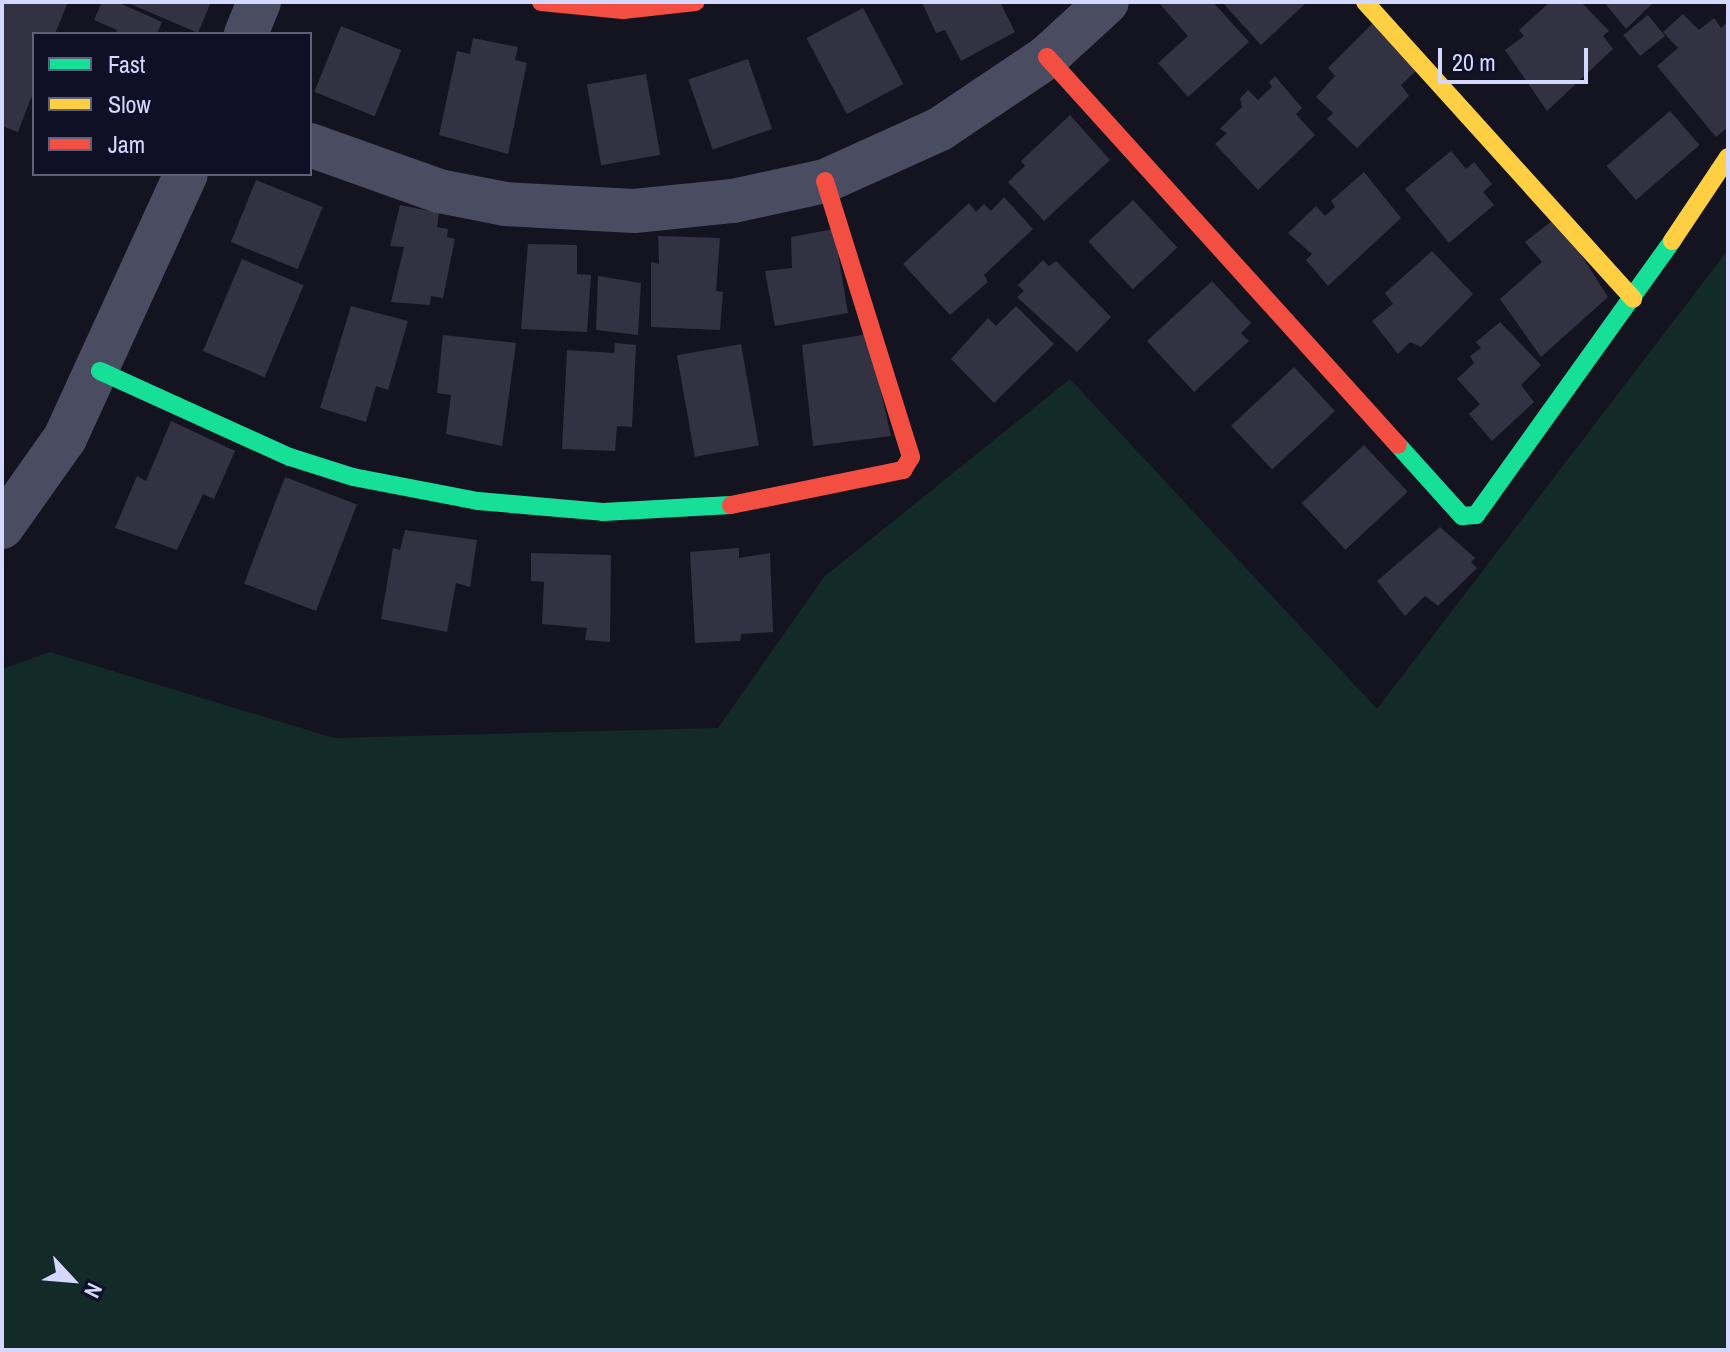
<!DOCTYPE html>
<html>
<head>
<meta charset="utf-8">
<style>
  body { margin:0 }
  #map { position:relative; width:1730px; height:1352px; overflow:hidden; background:#141420; font-family:"Archivo Narrow",sans-serif }
  div>[style] { position:absolute }
  .green>* { inset:0; background:#122b28 }
  .building>* { inset:0; background:#323242; transform-origin:0 0 }
  .street>* { height:44px; margin:-22px; padding:0 22px; transform-origin:22px; border-radius:22px; background:#4a4d61 }
  .fast>* { height:18px; margin:-9px; padding:0 9px; transform-origin:9px; border-radius:9px; background:#16e098 }
  .slow>* { height:18px; margin:-9px; padding:0 9px; transform-origin:9px; border-radius:9px; background:#ffcf43 }
  .jam>* { height:18px; margin:-9px; padding:0 9px; transform-origin:9px; border-radius:9px; background:#f24e42 }
  span { translate:-50% -50%; white-space:nowrap; text-align:center; line-height:1.15; -webkit-text-stroke:6px #0f1025; paint-order:stroke }
  .frame { position:absolute; inset:0; border:4px solid #d4d7fe; pointer-events:none }
  .legend { position:absolute; left:32px; top:32px; width:280px; height:144px; box-sizing:border-box; background:#0f1025; border:2px solid #5e607c; margin:0; padding:10px 14px; list-style:none; font-size:24px; color:#d4d7fe }
  .legend li { display:flex; align-items:center; gap:16px; height:40px }
  .legend b { width:40px; border:2px solid #5e607c }
  .north { position:absolute; left:32px; top:1240px; width:80px; height:80px; -webkit-text-stroke:6px #0f1025; paint-order:stroke; rotate:116deg; font-size:22px; font-weight:700; line-height:32px; text-align:center; color:#d4d7fe }
  .north::after { content:''; display:block; margin:auto; width:28px; height:36px; background:#d4d7fe; clip-path:polygon(50% 0,100% 100%,50% 72%,0 100%) }
  .scale { position:absolute; left:1438px; top:48px; width:150px; height:36px; box-sizing:border-box; border:4px solid #d4d7fe; border-top:0; padding-left:10px; font-size:24px; line-height:28px; white-space:nowrap; color:#d4d7fe; -webkit-text-stroke:6px #0f1025; paint-order:stroke }
</style>
</head>
<body>
<div id="map">
  <div class="green">
    <i style="clip-path:polygon(1728px 250px,1728px 1350px,2px 1350px,2px 669px,50px 652px,334px 738px,718px 728px,824px 577px,1070px 379px,1377px 709px)"></i>
  </div>
  <div class="building">
    <i style="clip-path:polygon(2px 2px,68px 2px,55px 34px,34px 34px,34px 90px,18px 132px,2px 126px)"></i>
    <i style="clip-path:polygon(102px 2px,117px 2px,162px 22px,157px 34px,115px 34px,117px 30px,94px 20px)"></i>
    <i style="clip-path:polygon(126px 2px,211px 2px,198px 33px)"></i>
    <i style="clip-path:polygon(922px 2px,1000px 2px,1015px 32px,961px 61px,945px 30px,936px 33px)"></i>
    <i style="clip-path:polygon(1158px 2px,1213px 2px,1249px 42px,1188px 97px,1158px 63px,1188px 36px)"></i>
    <i style="clip-path:polygon(1222px 2px,1307px 2px,1261px 45px)"></i>
    <i style="clip-path:polygon(1550px 2px,1581px 2px,1609px 31px,1603px 36px,1613px 49px,1547px 111px,1505px 50px,1524px 36px,1519px 30px)"></i>
    <i style="clip-path:polygon(1604px 2px,1654px 2px,1626px 29px)"></i>
    <i style="left:863px;top:8px;width:86px;height:64px;rotate:62deg"></i>
    <i style="clip-path:polygon(1683px 14px,1699px 30px,1714px 18px,1721px 28px,1728px 22px,1728px 127px,1716px 137px,1657px 66px,1678px 48px,1663px 32px)"></i>
    <i style="left:1648px;top:15px;width:27px;height:32px;rotate:51deg"></i>
    <i style="clip-path:polygon(1377px 19px,1416px 71px,1401px 85px,1409px 96px,1357px 148px,1327px 119px,1333px 113px,1316px 97px,1335px 76px,1328px 68px)"></i>
    <i style="left:341px;top:26px;width:65px;height:71px;rotate:22deg"></i>
    <i style="clip-path:polygon(473px 38px,518px 47px,515px 60px,527px 63px,508px 154px,439px 135px,457px 51px,470px 54px)"></i>
    <i style="left:748px;top:59px;width:74px;height:63px;rotate:71deg"></i>
    <i style="left:646px;top:74px;width:82px;height:60px;rotate:80deg"></i>
    <i style="clip-path:polygon(1275px 76px,1302px 108px,1296px 114px,1315px 135px,1258px 190px,1215px 144px,1227px 133px,1220px 129px,1242px 107px,1240px 99px,1248px 90px,1258px 100px,1272px 87px,1269px 82px)"></i>
    <i style="left:1670px;top:111px;width:45px;height:84px;rotate:49deg"></i>
    <i style="clip-path:polygon(1070px 115px,1110px 160px,1044px 221px,1008px 182px,1025px 166px,1021px 161px)"></i>
    <i style="clip-path:polygon(1451px 151px,1466px 169px,1474px 162px,1492px 184px,1483px 192px,1494px 205px,1449px 243px,1405px 189px)"></i>
    <i style="clip-path:polygon(1364px 172px,1401px 218px,1328px 286px,1306px 260px,1312px 254px,1288px 233px,1316px 206px,1325px 216px,1335px 207px,1331px 201px)"></i>
    <i style="left:256px;top:180px;width:72px;height:67px;rotate:22deg"></i>
    <i style="clip-path:polygon(1004px 197px,1033px 229px,984px 275px,988px 282px,950px 315px,903px 264px,969px 203px,976px 212px,984px 204px,991px 211px)"></i>
    <i style="left:1133px;top:200px;width:65px;height:61px;rotate:47deg"></i>
    <i style="clip-path:polygon(400px 205px,439px 213px,437px 227px,448px 229px,447px 237px,455px 239px,443px 298px,431px 296px,430px 305px,391px 302px,404px 247px,390px 246px)"></i>
    <i style="clip-path:polygon(1557px 217px,1608px 297px,1541px 357px,1500px 299px,1542px 262px,1525px 242px)"></i>
    <i style="clip-path:polygon(834px 229px,848px 313px,775px 326px,765px 271px,792px 268px,791px 237px)"></i>
    <i style="clip-path:polygon(658px 236px,720px 238px,716px 291px,723px 292px,720px 330px,651px 327px,651px 262px,659px 264px)"></i>
    <i style="clip-path:polygon(528px 244px,577px 245px,577px 274px,591px 275px,587px 332px,521px 329px)"></i>
    <i style="clip-path:polygon(1432px 251px,1473px 294px,1421px 347px,1410px 342px,1398px 354px,1372px 321px,1393px 304px,1385px 293px)"></i>
    <i style="left:242px;top:259px;width:67px;height:100px;rotate:23deg"></i>
    <i style="clip-path:polygon(1043px 260px,1049px 266px,1056px 261px,1111px 317px,1077px 352px,1017px 297px,1024px 291px,1018px 285px)"></i>
    <i style="clip-path:polygon(598px 276px,641px 283px,638px 335px,596px 330px)"></i>
    <i style="clip-path:polygon(1212px 281px,1251px 323px,1241px 333px,1249px 341px,1194px 392px,1147px 341px)"></i>
    <i style="clip-path:polygon(351px 306px,408px 321px,388px 390px,376px 386px,366px 422px,320px 408px)"></i>
    <i style="clip-path:polygon(1016px 306px,1054px 344px,994px 403px,951px 359px,988px 318px,996px 326px)"></i>
    <i style="clip-path:polygon(1500px 322px,1541px 365px,1521px 385px,1534px 402px,1492px 441px,1469px 414px,1480px 404px,1457px 379px,1474px 363px,1470px 356px,1481px 348px,1476px 342px)"></i>
    <i style="clip-path:polygon(868px 334px,891px 436px,813px 446px,802px 345px)"></i>
    <i style="clip-path:polygon(443px 335px,516px 343px,502px 446px,446px 434px,451px 395px,437px 393px)"></i>
    <i style="clip-path:polygon(615px 343px,636px 345px,632px 427px,617px 426px,615px 451px,562px 449px,567px 350px,614px 353px)"></i>
    <i style="left:741px;top:344px;width:103px;height:65px;rotate:80deg"></i>
    <i style="left:1294px;top:367px;width:60px;height:86px;rotate:47deg"></i>
    <i style="clip-path:polygon(171px 421px,235px 451px,214px 499px,203px 494px,177px 550px,115px 528px,137px 476px,146px 481px)"></i>
    <i style="left:1364px;top:445px;width:64px;height:85px;rotate:47deg"></i>
    <i style="left:285px;top:477px;width:77px;height:114px;rotate:21deg"></i>
    <i style="clip-path:polygon(1440px 527px,1475px 558px,1471px 562px,1477px 568px,1438px 606px,1425px 596px,1405px 616px,1377px 581px)"></i>
    <i style="clip-path:polygon(405px 530px,477px 540px,470px 587px,456px 583px,447px 632px,381px 619px,393px 548px,400px 550px)"></i>
    <i style="clip-path:polygon(739px 548px,739px 558px,770px 553px,773px 632px,741px 634px,740px 641px,695px 643px,690px 552px)"></i>
    <i style="clip-path:polygon(531px 553px,611px 555px,610px 642px,585px 640px,587px 628px,542px 624px,544px 582px,531px 581px)"></i>
  </div>
  <div class="street">
    <i style="left:246px;top:34px;width:35px;rotate:-68deg"></i>
    <i style="left:310px;top:145px;width:137px;rotate:19.6deg"></i>
    <i style="left:439px;top:191px;width:67px;rotate:11.1deg"></i>
    <i style="left:505px;top:204px;width:129px;rotate:3.1deg"></i>
    <i style="left:634px;top:211px;width:100px;rotate:-5.8deg"></i>
    <i style="left:733px;top:201px;width:94px;rotate:-12.3deg"></i>
    <i style="left:825px;top:181px;width:126px;rotate:-24.3deg"></i>
    <i style="left:940px;top:129px;width:129px;rotate:-33.9deg"></i>
    <i style="left:1047px;top:57px;width:81px;rotate:-42.5deg"></i>
    <i style="left:2px;top:527px;width:109px;rotate:-54.7deg"></i>
    <i style="left:65px;top:438px;width:290px;rotate:-65.4deg"></i>
  </div>
  <div class="fast">
    <i style="left:100px;top:371px;width:209px;rotate:24.4deg"></i>
    <i style="left:290px;top:457px;width:66px;rotate:17.6deg"></i>
    <i style="left:353px;top:477px;width:127px;rotate:10.9deg"></i>
    <i style="left:478px;top:501px;width:125px;rotate:5deg"></i>
    <i style="left:603px;top:512px;width:128px;rotate:-3.1deg"></i>
    <i style="left:1398px;top:445px;width:96px;rotate:48deg"></i>
    <i style="left:1462px;top:516px;width:14px;rotate:-4deg"></i>
    <i style="left:1476px;top:515px;width:337px;rotate:-54.4deg"></i>
  </div>
  <div class="slow">
    <i style="left:1365px;top:2px;width:400px;rotate:47.9deg"></i>
    <i style="left:1672px;top:241px;width:101px;rotate:-56.3deg"></i>
  </div>
  <div class="jam">
    <i style="left:541px;top:2px;width:82px;rotate:5.6deg"></i>
    <i style="left:623px;top:10px;width:73px;rotate:-6.3deg"></i>
    <i style="left:1047px;top:57px;width:523px;rotate:47.87deg"></i>
    <i style="left:731px;top:505px;width:176px;rotate:-11.5deg"></i>
    <i style="left:903px;top:470px;width:15px;rotate:-58deg"></i>
    <i style="left:911px;top:457px;width:289px;rotate:-107.3deg"></i>
  </div>
  <div class="frame"></div>
  <ul class="legend">
  <li><b style="height:10px;background:#16e098"></b>Fast</li>
  <li><b style="height:10px;background:#ffcf43"></b>Slow</li>
  <li><b style="height:10px;background:#f24e42"></b>Jam</li>
  </ul>
  <div class="north">N</div>
  <div class="scale">20 m</div>
</div>
</body>
</html>
